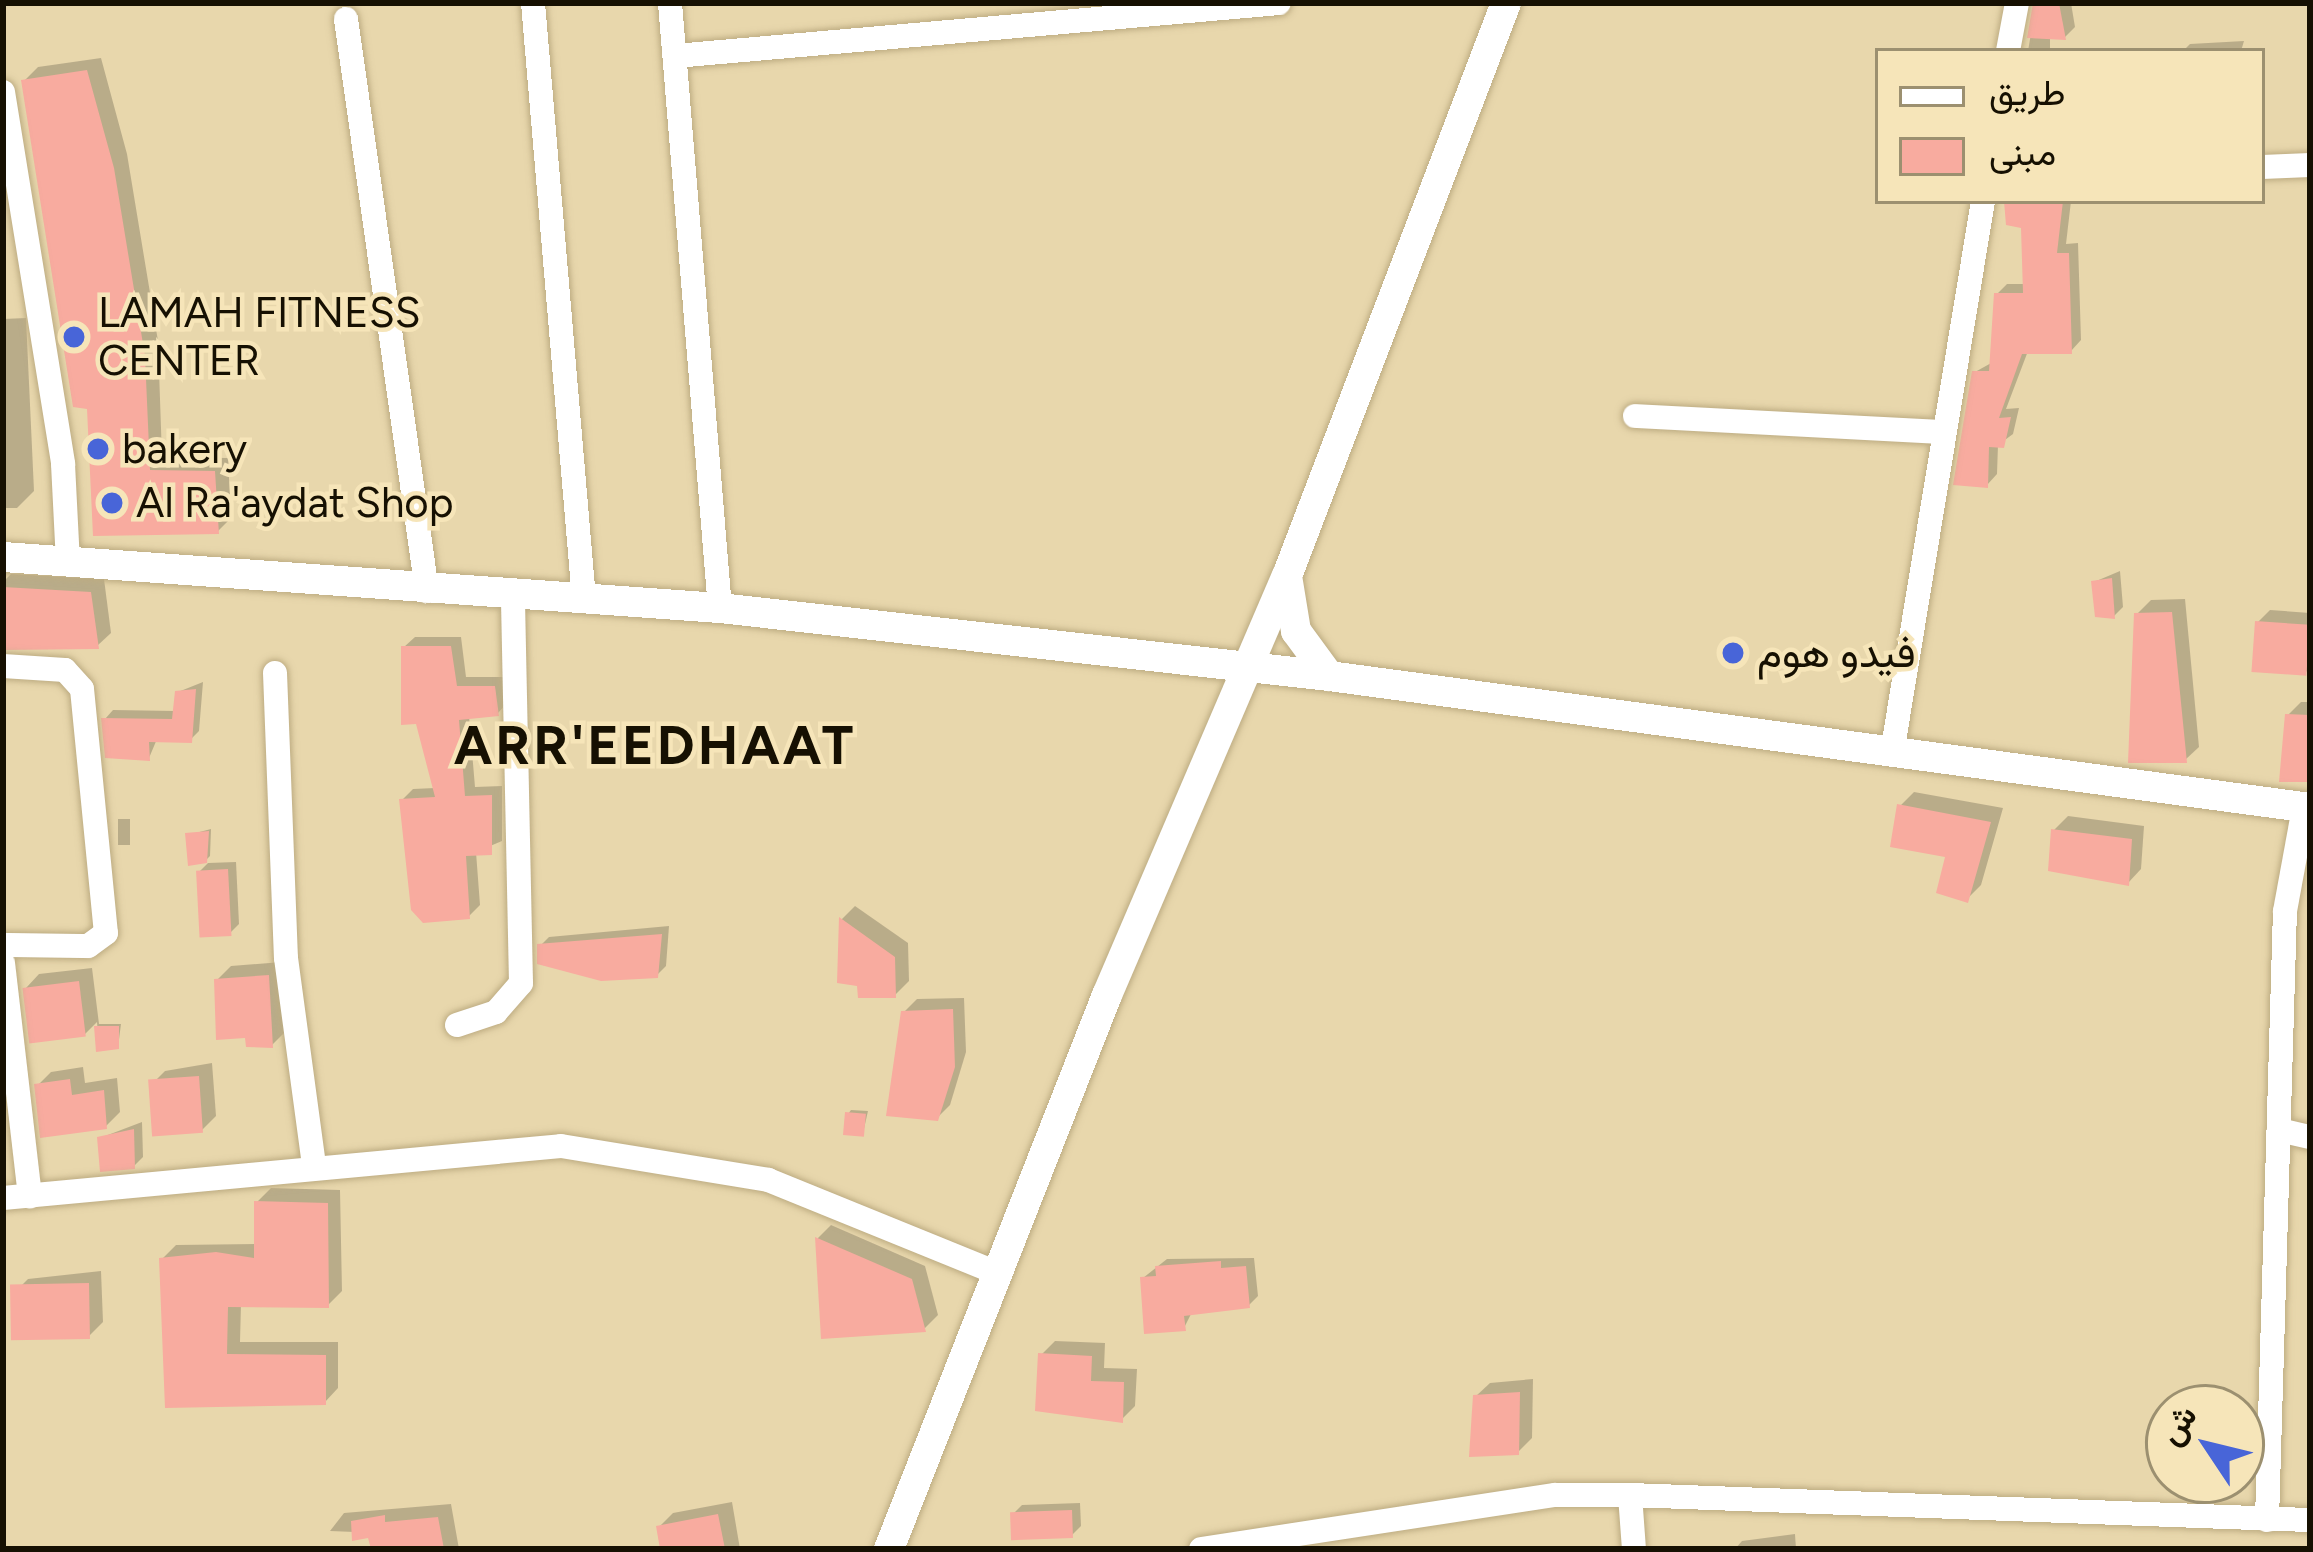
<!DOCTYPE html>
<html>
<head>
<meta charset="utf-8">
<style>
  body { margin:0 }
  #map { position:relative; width:2313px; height:1552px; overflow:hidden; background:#e8d7ac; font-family:Figtree,Vazirmatn,sans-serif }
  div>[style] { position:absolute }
  .shadow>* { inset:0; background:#0003; transform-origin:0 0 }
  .building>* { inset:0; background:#f8ab9f; transform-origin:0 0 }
  .roads { filter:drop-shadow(0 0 3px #bdac82) drop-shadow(0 0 3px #bdac82) }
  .minor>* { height:24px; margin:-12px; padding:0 12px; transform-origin:12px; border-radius:12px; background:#fff }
  .tertiary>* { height:30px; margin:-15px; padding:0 15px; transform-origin:15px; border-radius:15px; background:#fff }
  .dots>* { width:33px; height:33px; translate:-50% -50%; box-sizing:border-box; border:6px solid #f6e5b9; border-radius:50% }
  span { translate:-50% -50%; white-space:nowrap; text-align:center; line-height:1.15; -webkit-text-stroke:9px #f6e5b9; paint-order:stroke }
  .poi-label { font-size:42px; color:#161002 }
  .left { translate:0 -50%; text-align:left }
  .district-label { font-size:54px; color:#161002; font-weight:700; letter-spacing:3px }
  .frame { position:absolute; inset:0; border:6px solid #161002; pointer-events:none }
  .legend { position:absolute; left:1875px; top:48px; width:390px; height:156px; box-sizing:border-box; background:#f6e5b9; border:3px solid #9c9070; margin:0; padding:15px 21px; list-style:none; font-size:36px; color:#161002 }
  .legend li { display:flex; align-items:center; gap:24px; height:60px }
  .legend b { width:60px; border:3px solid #9c9070 }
  .north { position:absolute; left:2145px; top:1384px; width:120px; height:120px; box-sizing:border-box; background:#f6e5b9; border:3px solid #9c9070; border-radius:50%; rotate:305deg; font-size:33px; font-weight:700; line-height:48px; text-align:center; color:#161002 }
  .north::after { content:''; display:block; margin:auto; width:42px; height:54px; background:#4865d8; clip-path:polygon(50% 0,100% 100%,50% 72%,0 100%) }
</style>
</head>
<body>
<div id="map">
  <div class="shadow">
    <i style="clip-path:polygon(2036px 3px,2071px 3px,2075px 27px,2065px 37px,2050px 36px,2050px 51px,2028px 51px)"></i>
    <i style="clip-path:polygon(2244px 41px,2241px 51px,2183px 51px,2190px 44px)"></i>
    <i style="clip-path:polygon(101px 58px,127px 154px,158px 341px,162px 457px,228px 458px,231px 518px,218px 531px,96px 533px,90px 406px,24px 81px,38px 67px)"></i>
    <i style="clip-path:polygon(2007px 201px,2071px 201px,2066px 244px,2078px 243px,2081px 340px,2071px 351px,2028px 351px,2006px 409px,2019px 408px,2013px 434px,1998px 445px,1997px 474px,1987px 485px,1975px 372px,1993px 362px,1996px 295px,2007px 284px,2026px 284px,2023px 225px)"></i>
    <i style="clip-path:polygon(26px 318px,34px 491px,17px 508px,3px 508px,3px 319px)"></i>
    <i style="clip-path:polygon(2120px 571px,2123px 607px,2114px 616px,2094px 582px)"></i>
    <i style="clip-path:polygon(11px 574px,104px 579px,111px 633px,97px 646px,3px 647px,3px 582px)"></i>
    <i style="clip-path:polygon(2185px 599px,2199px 747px,2185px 760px,2137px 614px,2151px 600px)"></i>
    <i style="clip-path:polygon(2270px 610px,2310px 613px,2310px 675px,2258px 622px)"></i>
    <i style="clip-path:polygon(415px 637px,461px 637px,466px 677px,505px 677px,508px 702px,498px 713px,469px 716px,475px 787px,502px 786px,502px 841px,476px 852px,480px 905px,469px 916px,402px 800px,413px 789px,435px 788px,404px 647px)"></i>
    <i style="clip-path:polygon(203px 682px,199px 731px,190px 740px,157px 739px,149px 758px,105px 719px,113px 710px,176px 711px,178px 692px)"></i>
    <i style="clip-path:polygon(2301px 702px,2310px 702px,2310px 779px,2287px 716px)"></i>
    <i style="clip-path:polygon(1914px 792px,2003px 808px,1981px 885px,1967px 899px,1949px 855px,1900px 806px)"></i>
    <i style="clip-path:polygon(2068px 816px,2144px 826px,2141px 869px,2128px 883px,2054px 830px)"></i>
    <i style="left:118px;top:819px;width:12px;height:26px"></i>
    <i style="clip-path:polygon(211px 829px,210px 856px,206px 860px,188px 835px)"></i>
    <i style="clip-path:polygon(236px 862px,239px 924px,230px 933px,199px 872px,208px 863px)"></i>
    <i style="clip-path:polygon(855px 906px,908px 943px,909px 981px,895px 995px,840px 981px,842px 919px)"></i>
    <i style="clip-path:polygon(669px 926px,666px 966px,657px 975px,540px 946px,549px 937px)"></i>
    <i style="clip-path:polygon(282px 962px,286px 1031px,272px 1045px,217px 980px,231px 966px)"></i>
    <i style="clip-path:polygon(92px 968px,99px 1024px,121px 1024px,118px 1047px,99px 1048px,97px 1022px,85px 1034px,26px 988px,39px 974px)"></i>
    <i style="clip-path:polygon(964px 998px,966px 1052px,950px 1105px,937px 1118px,904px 1012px,917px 999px)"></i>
    <i style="clip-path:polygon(212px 1063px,216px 1116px,202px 1130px,151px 1085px,165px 1071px)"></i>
    <i style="clip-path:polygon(83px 1067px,85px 1083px,117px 1078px,120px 1112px,106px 1126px,37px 1086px,51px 1072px)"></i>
    <i style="clip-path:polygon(851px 1110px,868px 1111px,863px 1133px,848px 1114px)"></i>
    <i style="clip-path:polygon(142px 1122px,143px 1157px,134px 1166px,100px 1138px)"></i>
    <i style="clip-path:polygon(271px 1188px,340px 1190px,342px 1291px,328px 1305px,241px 1304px,240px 1342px,338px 1342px,338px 1388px,325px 1402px,168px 1404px,162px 1259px,176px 1245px,257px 1244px,257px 1202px)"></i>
    <i style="clip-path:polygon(831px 1225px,925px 1266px,938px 1315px,924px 1329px,823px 1336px,818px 1238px)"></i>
    <i style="clip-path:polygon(1254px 1258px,1258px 1296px,1249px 1305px,1192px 1312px,1184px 1328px,1143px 1278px,1167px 1259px)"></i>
    <i style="clip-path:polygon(101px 1271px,103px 1322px,89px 1336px,14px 1293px,28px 1279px)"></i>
    <i style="clip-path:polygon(1055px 1341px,1105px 1343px,1104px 1368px,1137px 1369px,1135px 1406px,1121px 1420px,1041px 1355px)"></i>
    <i style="clip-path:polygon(1533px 1379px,1532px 1438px,1518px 1452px,1475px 1397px,1490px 1383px)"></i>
    <i style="clip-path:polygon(732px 1502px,740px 1549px,663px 1549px,659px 1527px,673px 1513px)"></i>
    <i style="clip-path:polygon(1080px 1503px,1081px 1526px,1072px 1535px,1013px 1514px,1022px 1505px)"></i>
    <i style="clip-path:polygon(451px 1504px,459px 1549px,381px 1549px,379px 1533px,330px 1531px,344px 1513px)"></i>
    <i style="clip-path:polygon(1795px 1534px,1796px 1549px,1735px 1549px,1742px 1541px)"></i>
  </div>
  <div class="building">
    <i style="clip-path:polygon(2033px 3px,2059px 3px,2066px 40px,2027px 38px)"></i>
    <i style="clip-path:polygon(87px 70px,114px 168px,145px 356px,150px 470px,215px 471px,219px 534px,93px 536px,87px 409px,73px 407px,21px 80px)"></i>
    <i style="clip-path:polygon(2004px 201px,2063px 201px,2057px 253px,2069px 253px,2072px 354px,2022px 354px,1999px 418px,2011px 417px,2004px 448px,1989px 447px,1988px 488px,1953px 485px,1972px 371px,1989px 371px,1994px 293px,2023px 293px,2021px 228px,2006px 225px)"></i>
    <i style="clip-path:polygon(2112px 578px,2115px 619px,2095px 617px,2091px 581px)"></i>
    <i style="clip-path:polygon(3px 587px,91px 592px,99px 649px,3px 650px)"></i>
    <i style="clip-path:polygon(2172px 612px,2187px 763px,2128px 763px,2134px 613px)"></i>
    <i style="left:2255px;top:621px;width:55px;height:51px;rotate:4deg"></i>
    <i style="clip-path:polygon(401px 646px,451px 646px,457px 686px,495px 686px,499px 716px,459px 720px,465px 796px,492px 795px,492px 855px,466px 856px,470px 919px,423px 923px,411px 910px,399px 799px,435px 797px,416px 724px,401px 725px)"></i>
    <i style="clip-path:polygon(196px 689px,192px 743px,149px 742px,150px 761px,105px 758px,101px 718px,172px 719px,175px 691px)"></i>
    <i style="clip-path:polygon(2285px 714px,2310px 715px,2310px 782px,2279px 782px)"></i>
    <i style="clip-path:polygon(1897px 804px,1991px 822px,1968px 903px,1936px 893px,1945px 857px,1890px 847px)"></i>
    <i style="clip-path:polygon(2051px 829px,2132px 839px,2129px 886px,2048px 871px)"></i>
    <i style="clip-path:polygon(209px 831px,207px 863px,188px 866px,185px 833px)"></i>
    <i style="left:228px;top:869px;width:67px;height:32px;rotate:87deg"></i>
    <i style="clip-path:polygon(839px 917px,895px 957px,896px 998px,858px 998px,857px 986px,837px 983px)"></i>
    <i style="clip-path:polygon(662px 934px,658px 978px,601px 981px,537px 964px,537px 944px)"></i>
    <i style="clip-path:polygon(269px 975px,273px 1048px,246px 1047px,245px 1038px,216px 1040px,214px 979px)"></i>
    <i style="left:79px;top:981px;width:56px;height:57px;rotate:83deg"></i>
    <i style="clip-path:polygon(953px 1009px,955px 1067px,938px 1121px,886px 1116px,901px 1011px)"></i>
    <i style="clip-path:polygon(94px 1026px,119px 1026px,119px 1049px,96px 1052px)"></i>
    <i style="left:199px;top:1076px;width:57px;height:51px;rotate:86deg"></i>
    <i style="clip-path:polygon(70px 1079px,72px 1095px,104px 1090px,107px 1129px,40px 1138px,34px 1084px)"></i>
    <i style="left:845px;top:1112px;width:21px;height:23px;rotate:5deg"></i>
    <i style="clip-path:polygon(134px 1129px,135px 1169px,100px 1172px,97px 1137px)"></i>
    <i style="clip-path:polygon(254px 1201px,328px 1203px,329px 1308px,228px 1307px,227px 1354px,326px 1355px,326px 1405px,165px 1408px,159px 1258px,216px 1252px,254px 1258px)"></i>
    <i style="clip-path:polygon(815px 1237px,912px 1279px,926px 1332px,821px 1339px)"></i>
    <i style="clip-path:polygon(1221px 1261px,1221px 1268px,1246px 1266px,1250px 1308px,1184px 1316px,1186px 1331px,1144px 1334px,1140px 1277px,1156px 1276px,1155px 1266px)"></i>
    <i style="left:89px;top:1283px;width:56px;height:79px;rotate:89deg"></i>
    <i style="clip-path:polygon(1038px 1353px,1092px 1356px,1091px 1381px,1124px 1382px,1123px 1423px,1035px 1411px)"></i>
    <i style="clip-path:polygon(1520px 1392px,1519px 1455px,1469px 1457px,1473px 1395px)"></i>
    <i style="left:1072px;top:1510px;width:28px;height:62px;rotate:88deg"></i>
    <i style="clip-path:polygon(718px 1514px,725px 1549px,660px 1549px,656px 1526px)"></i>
    <i style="clip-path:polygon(385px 1515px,385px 1522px,438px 1517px,444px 1549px,371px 1549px,368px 1538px,352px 1541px,351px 1521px)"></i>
  </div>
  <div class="roads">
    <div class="minor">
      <i style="left:533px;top:3px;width:598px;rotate:85.11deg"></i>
      <i style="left:670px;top:3px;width:607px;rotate:85.28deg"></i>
      <i style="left:346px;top:19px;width:578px;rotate:81.94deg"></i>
      <i style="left:2008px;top:51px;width:49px;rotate:-79.4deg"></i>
      <i style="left:675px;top:56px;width:606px;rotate:-5.01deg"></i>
      <i style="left:3px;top:92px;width:377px;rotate:80.8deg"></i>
      <i style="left:63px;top:464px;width:99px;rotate:87.1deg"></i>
      <i style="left:2262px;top:167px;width:48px;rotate:-2.4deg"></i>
      <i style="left:1635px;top:416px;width:309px;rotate:3deg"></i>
      <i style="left:3px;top:666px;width:62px;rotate:3.7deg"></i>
      <i style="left:65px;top:670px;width:25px;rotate:48deg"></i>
      <i style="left:82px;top:689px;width:245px;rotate:84.4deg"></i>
      <i style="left:106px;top:933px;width:22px;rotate:144deg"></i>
      <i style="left:88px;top:946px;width:85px;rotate:-179.3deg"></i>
      <i style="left:275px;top:673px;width:285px;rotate:87.8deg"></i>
      <i style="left:286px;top:958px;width:210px;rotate:82.3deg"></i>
      <i style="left:1892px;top:753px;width:559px;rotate:-80.64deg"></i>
      <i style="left:3px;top:963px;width:235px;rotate:83.4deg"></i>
      <i style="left:457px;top:1025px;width:41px;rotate:-18.4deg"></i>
      <i style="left:496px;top:1012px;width:38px;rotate:-49deg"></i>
      <i style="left:521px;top:983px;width:388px;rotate:-91.2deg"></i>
      <i style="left:2279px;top:1130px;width:32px;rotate:13deg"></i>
      <i style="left:3px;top:1198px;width:560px;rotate:-5.32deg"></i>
      <i style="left:561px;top:1146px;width:210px;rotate:9.3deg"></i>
      <i style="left:768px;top:1180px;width:247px;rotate:22.1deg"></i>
      <i style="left:1630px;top:1495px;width:680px;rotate:2.11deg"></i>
      <i style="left:2267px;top:1520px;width:609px;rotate:-88.31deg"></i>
      <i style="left:2285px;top:911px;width:106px;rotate:-79.6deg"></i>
      <i style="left:1201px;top:1549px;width:358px;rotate:-8.7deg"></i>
      <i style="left:1555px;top:1495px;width:75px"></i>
      <i style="left:1630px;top:1495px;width:54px;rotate:85.8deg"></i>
    </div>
    <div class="tertiary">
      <i style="left:3px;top:557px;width:719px;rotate:4.07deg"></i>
      <i style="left:720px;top:608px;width:613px;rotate:6.37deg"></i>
      <i style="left:1329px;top:676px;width:990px;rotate:7.66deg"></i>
      <i style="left:1287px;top:576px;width:56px;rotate:80.7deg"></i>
      <i style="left:1296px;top:631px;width:56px;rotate:53.7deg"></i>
      <i style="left:889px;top:1549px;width:595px;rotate:-68.52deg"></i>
      <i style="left:1107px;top:995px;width:456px;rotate:-66.8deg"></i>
      <i style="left:1287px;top:576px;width:613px;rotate:-69.08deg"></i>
    </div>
  </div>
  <div class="dots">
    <i style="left:74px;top:337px;background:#4865d8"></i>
    <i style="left:98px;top:449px;background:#4865d8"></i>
    <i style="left:112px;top:503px;background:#4865d8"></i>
    <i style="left:1733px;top:653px;background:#4865d8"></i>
  </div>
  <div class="poi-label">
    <span class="left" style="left:98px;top:337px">LAMAH FITNESS<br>CENTER</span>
    <span class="left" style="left:122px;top:449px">bakery</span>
    <span class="left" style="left:136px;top:503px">Al Ra'aydat Shop</span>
    <span class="left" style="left:1757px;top:653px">فيدو هوم</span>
  </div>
  <div class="district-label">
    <span style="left:655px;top:746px">ARR'EEDHAAT</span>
  </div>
  <div class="frame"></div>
  <ul class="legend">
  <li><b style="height:15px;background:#fff"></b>طريق</li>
  <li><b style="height:33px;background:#f8ab9f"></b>مبنى</li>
  </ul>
  <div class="north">ش</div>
</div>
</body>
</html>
